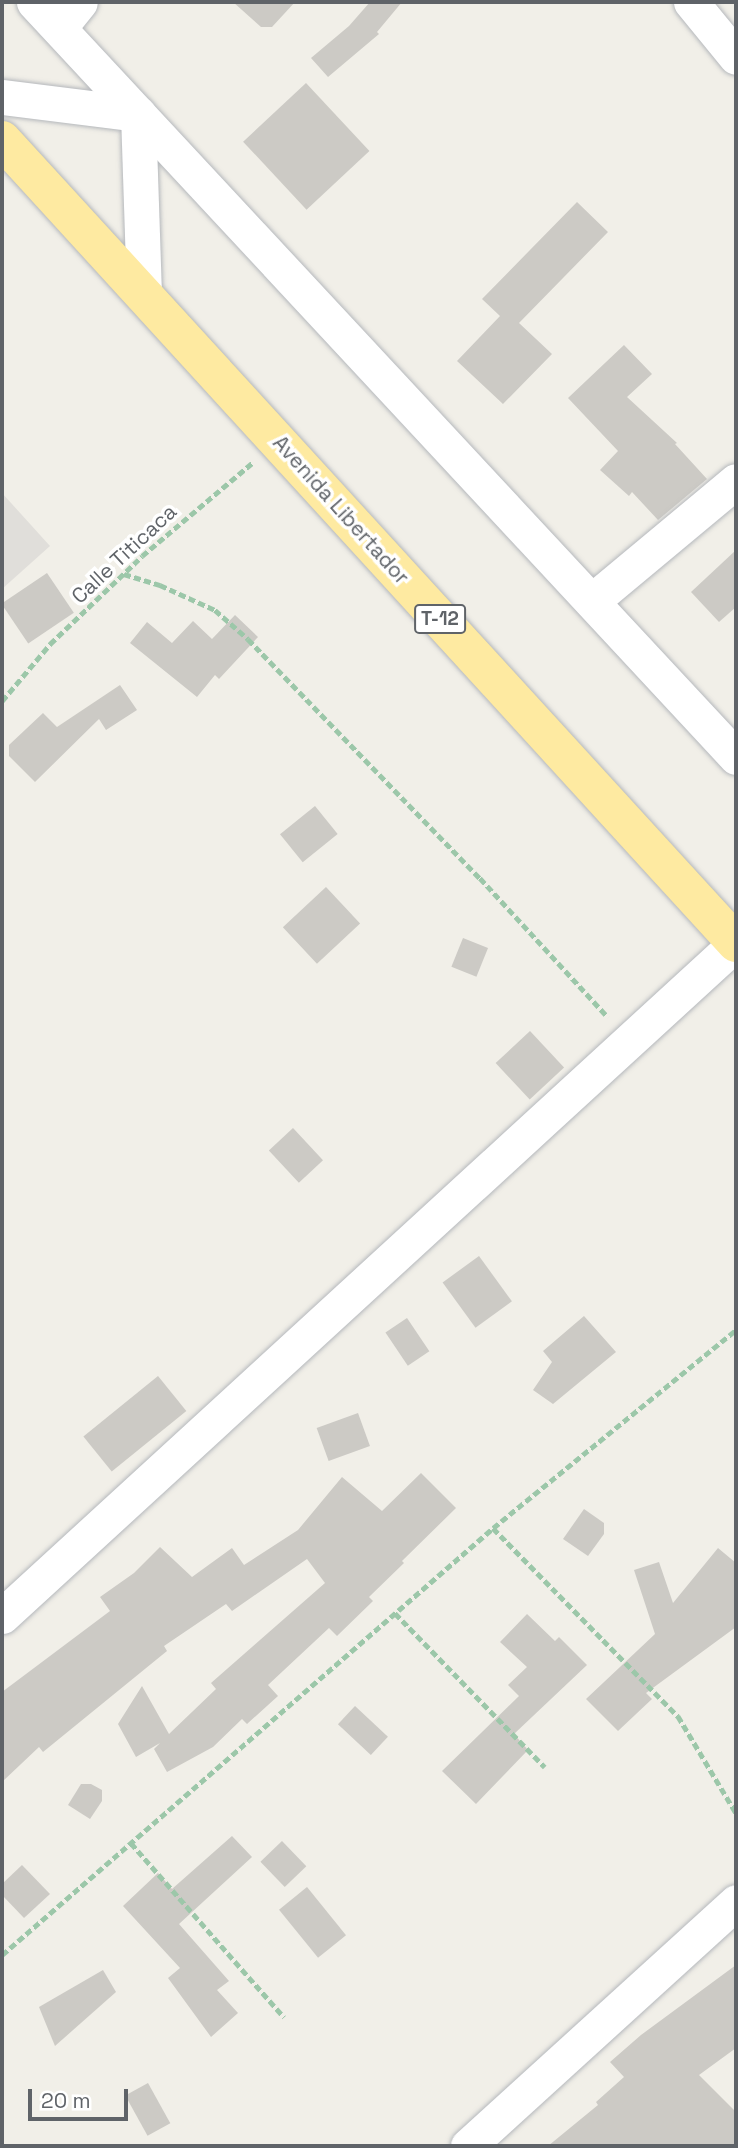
<!DOCTYPE html>
<html>
<head>
<meta charset="utf-8">
<style>
  body { margin:0 }
  #map { position:relative; width:738px; height:2148px; overflow:hidden; background:#f1efe8; font-family:"Space Grotesk",sans-serif }
  div>[style] { position:absolute }
  .industrial>* { inset:0; background:#e0deda }
  .building>* { inset:0; background:#cccac5; transform-origin:0 0 }
  .path>* { height:4.5px; margin-top:-2.25px; transform-origin:0; background:repeating-linear-gradient(90deg,#9cc7a9 0 7px,transparent 0 10.5px) }
  .roads { filter:drop-shadow(0 0 2px #b5b8bc) drop-shadow(0 0 2px #b5b8bc) }
  .minor>* { height:35px; margin:-17.5px; padding:0 17.5px; transform-origin:17.5px; border-radius:17.5px; background:#fff }
  .trunk>* { height:38px; margin:-19px; padding:0 19px; transform-origin:19px; border-radius:19px; background:#feeaa1 }
  span { translate:-50% -50%; white-space:nowrap; text-align:center; line-height:1.15; -webkit-text-stroke:7px #fff; paint-order:stroke }
  .shield-label span { padding:2px 5px; background:#fff; border:2px solid; border-radius:5px; -webkit-text-stroke-width:0 }
  .shield-label { font-size:19px; color:#5f6368; font-weight:700 }
  .street-label { font-size:21px; color:#5f6368 }
  .frame { position:absolute; inset:0; border:4px solid #5f6368; pointer-events:none }
  .scale { position:absolute; left:28px; top:2089px; width:100px; height:32px; box-sizing:border-box; border:4px solid #5f6368; border-top:0; padding-left:9px; font-size:21px; line-height:24px; white-space:nowrap; color:#5f6368; -webkit-text-stroke:5px #fff; paint-order:stroke }
</style>
</head>
<body>
<div id="map">
  <div class="industrial">
    <i style="clip-path:polygon(2px 493px,50px 546px,2px 589px)"></i>
  </div>
  <div class="building">
    <i style="clip-path:polygon(233px 2px,295px 2px,272px 27px,261px 27px)"></i>
    <i style="clip-path:polygon(370px 2px,402px 2px,377px 32px,379px 34px,328px 77px,311px 58px,349px 26px)"></i>
    <i style="left:306px;top:83px;width:93px;height:86px;rotate:47deg"></i>
    <i style="clip-path:polygon(577px 202px,608px 232px,519px 323px,552px 354px,503px 404px,457px 361px,500px 316px,482px 299px)"></i>
    <i style="clip-path:polygon(624px 345px,652px 374px,627px 397px,677px 443px,675px 444px,707px 479px,658px 520px,632px 492px,629px 496px,600px 470px,618px 451px,568px 398px)"></i>
    <i style="clip-path:polygon(736px 550px,736px 607px,719px 622px,691px 592px)"></i>
    <i style="left:47px;top:573px;width:48px;height:55px;rotate:56deg"></i>
    <i style="clip-path:polygon(235px 615px,258px 637px,219px 679px,215px 675px,197px 697px,130px 643px,147px 622px,172px 643px,193px 621px,212px 639px)"></i>
    <i style="clip-path:polygon(120px 685px,137px 710px,106px 730px,99px 719px,35px 782px,9px 756px,9px 745px,43px 713px,57px 727px)"></i>
    <i style="left:315px;top:806px;width:36px;height:45px;rotate:51deg"></i>
    <i style="left:326px;top:887px;width:50px;height:59px;rotate:47deg"></i>
    <i style="left:463px;top:938px;width:27px;height:31px;rotate:22deg"></i>
    <i style="left:530px;top:1031px;width:50px;height:47px;rotate:47deg"></i>
    <i style="left:293px;top:1128px;width:44px;height:33px;rotate:47deg"></i>
    <i style="left:479px;top:1256px;width:56px;height:45px;rotate:54deg"></i>
    <i style="clip-path:polygon(584px 1316px,616px 1352px,553px 1404px,533px 1390px,552px 1362px,543px 1351px)"></i>
    <i style="left:407px;top:1318px;width:40px;height:26px;rotate:56deg"></i>
    <i style="left:158px;top:1376px;width:45px;height:96px;rotate:51deg"></i>
    <i style="left:358px;top:1413px;width:35px;height:44px;rotate:70deg"></i>
    <i style="clip-path:polygon(421px 1473px,456px 1508px,402px 1561px,404px 1563px,369px 1597px,373px 1601px,337px 1636px,329px 1628px,268px 1685px,278px 1696px,247px 1724px,242px 1719px,213px 1747px,167px 1772px,154px 1749px,160px 1743px,136px 1757px,118px 1724px,142px 1686px,169px 1734px,216px 1689px,211px 1683px,325px 1583px,307px 1559px,232px 1611px,226px 1604px,164px 1646px,167px 1651px,43px 1752px,39px 1747px,2px 1782px,2px 1692px,110px 1611px,100px 1597px,134px 1573px,160px 1547px,192px 1577px,232px 1548px,244px 1565px,298px 1530px,342px 1477px,382px 1511px)"></i>
    <i style="clip-path:polygon(584px 1509px,604px 1523px,604px 1534px,588px 1556px,563px 1539px)"></i>
    <i style="clip-path:polygon(718px 1548px,736px 1563px,736px 1627px,646px 1693px,652px 1699px,618px 1731px,586px 1699px,655px 1634px,634px 1570px,659px 1562px,673px 1603px)"></i>
    <i style="clip-path:polygon(527px 1614px,555px 1641px,559px 1637px,587px 1665px,514px 1734px,528px 1750px,476px 1804px,442px 1771px,519px 1696px,508px 1685px,527px 1667px,500px 1642px)"></i>
    <i style="left:355px;top:1706px;width:45px;height:25px;rotate:43deg"></i>
    <i style="clip-path:polygon(81px 1784px,91px 1784px,102px 1790px,102px 1801px,90px 1819px,68px 1805px)"></i>
    <i style="clip-path:polygon(232px 1836px,252px 1857px,179px 1924px,229px 1981px,217px 1990px,238px 2013px,211px 2037px,168px 1978px,180px 1968px,123px 1906px,158px 1873px,172px 1889px)"></i>
    <i style="left:282px;top:1841px;width:35px;height:30px;rotate:46deg"></i>
    <i style="clip-path:polygon(22px 1865px,50px 1894px,24px 1918px,2px 1895px,2px 1884px)"></i>
    <i style="left:307px;top:1887px;width:62px;height:36px;rotate:51deg"></i>
    <i style="clip-path:polygon(736px 1965px,736px 2048px,699px 2075px,736px 2112px,736px 2146px,548px 2146px,598px 2105px,596px 2102px,624px 2077px,610px 2062px,641px 2035px)"></i>
    <i style="clip-path:polygon(103px 1970px,116px 1992px,55px 2046px,39px 2007px)"></i>
    <i style="left:148px;top:2083px;width:46px;height:26px;rotate:61deg"></i>
  </div>
  <div class="path">
    <i style="left:124px;top:574px;width:38px;rotate:17deg"></i>
    <i style="left:160px;top:585px;width:60px;rotate:24.4deg"></i>
    <i style="left:215px;top:610px;width:44px;rotate:41.3deg"></i>
    <i style="left:248px;top:639px;width:333px;rotate:45.9deg"></i>
    <i style="left:480px;top:878px;width:189px;rotate:47.4deg"></i>
    <i style="left:2px;top:701px;width:75px;rotate:-49.9deg"></i>
    <i style="left:50px;top:644px;width:127px;rotate:-43.7deg"></i>
    <i style="left:142px;top:556px;width:144px;rotate:-40.2deg"></i>
    <i style="left:493px;top:1528px;width:264px;rotate:45.5deg"></i>
    <i style="left:678px;top:1716px;width:113px;rotate:59.1deg"></i>
    <i style="left:395px;top:1613px;width:215px;rotate:45.8deg"></i>
    <i style="left:131px;top:1843px;width:232px;rotate:48.7deg"></i>
    <i style="left:2px;top:1955px;width:651px;rotate:-41.01deg"></i>
    <i style="left:493px;top:1528px;width:313px;rotate:-39.2deg"></i>
  </div>
  <div class="roads">
    <div class="minor">
      <i style="left:34px;top:2px;width:1031px;rotate:47.08deg"></i>
      <i style="left:691px;top:2px;width:71px;rotate:50.7deg"></i>
      <i style="left:59px;top:28px;width:33px;rotate:-51deg"></i>
      <i style="left:2px;top:97px;width:137px;rotate:7.1deg"></i>
      <i style="left:138px;top:114px;width:181px;rotate:88.1deg"></i>
      <i style="left:592px;top:601px;width:187px;rotate:-39.8deg"></i>
      <i style="left:2px;top:1616px;width:996px;rotate:-42.52deg"></i>
      <i style="left:468px;top:2146px;width:362px;rotate:-42.3deg"></i>
    </div>
    <div class="trunk">
      <i style="left:2px;top:140px;width:1088px;rotate:47.57deg"></i>
    </div>
  </div>
  <div class="shield-label">
    <span style="left:440px;top:619px">T-12</span>
  </div>
  <div class="street-label">
    <span style="left:341px;top:510px;rotate:48deg">Avenida Libertador</span>
    <span style="left:124px;top:554px;rotate:-43deg">Calle Titicaca</span>
  </div>
  <div class="frame"></div>
  <div class="scale">20 m</div>
</div>
</body>
</html>
